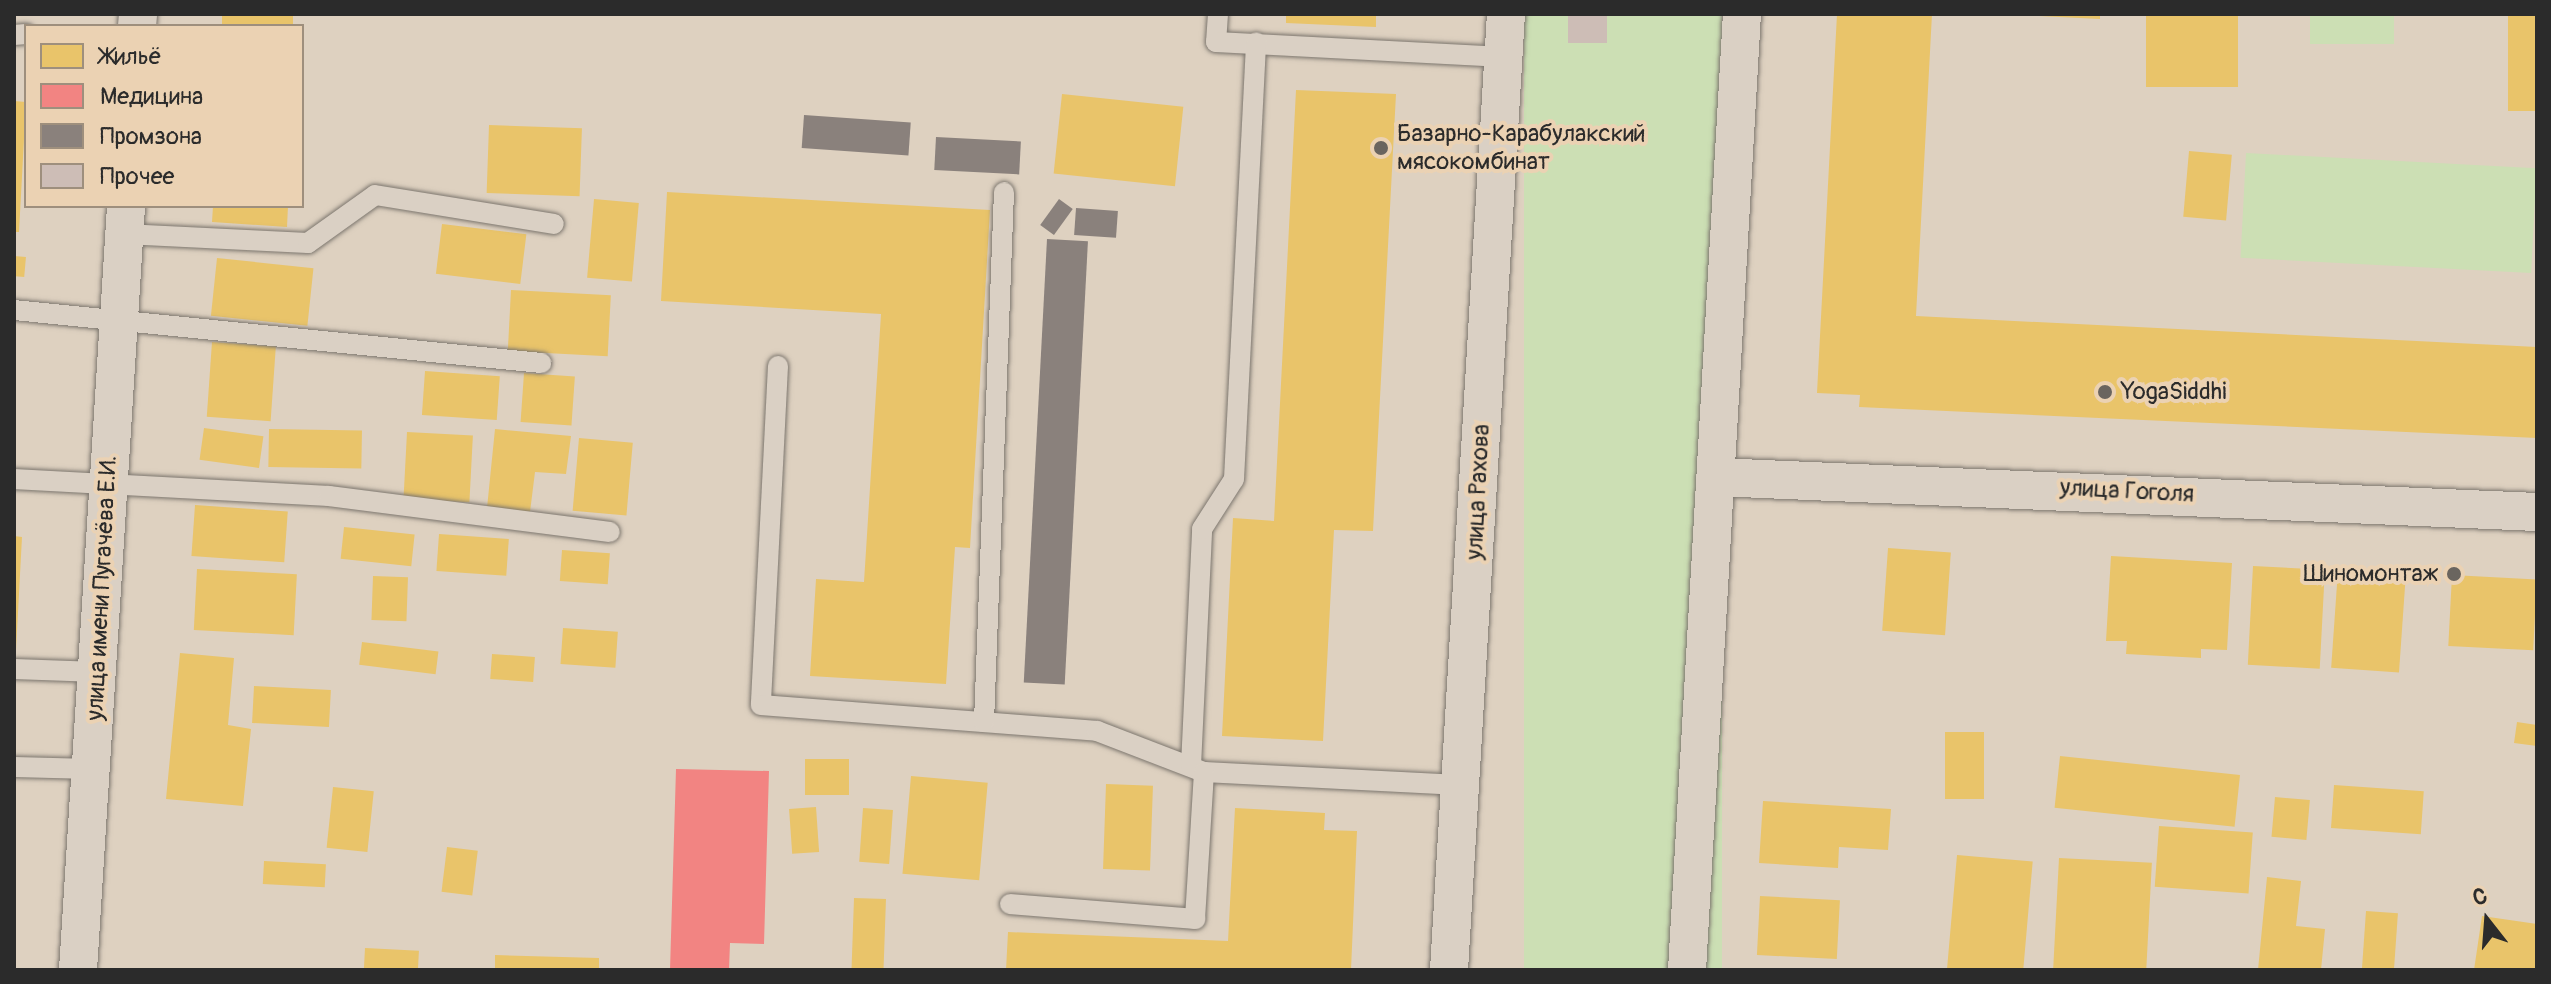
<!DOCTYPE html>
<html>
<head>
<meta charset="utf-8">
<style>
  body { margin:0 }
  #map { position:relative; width:2551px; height:984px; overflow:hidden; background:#ded1c0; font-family:Pangolin,sans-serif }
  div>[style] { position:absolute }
  .green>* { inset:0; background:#ccdfb4; transform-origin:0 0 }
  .homes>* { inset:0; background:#e9c46a; transform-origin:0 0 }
  .health>* { inset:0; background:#f28482 }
  .industry>* { inset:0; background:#8a817c; transform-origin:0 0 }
  .building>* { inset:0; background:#cdbdb6; transform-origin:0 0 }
  .roads { filter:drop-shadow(0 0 2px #7c766e) drop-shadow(0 0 2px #7c766e) }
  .service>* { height:20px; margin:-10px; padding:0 10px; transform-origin:10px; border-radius:10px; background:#dad0c4 }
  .minor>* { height:38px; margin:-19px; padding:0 19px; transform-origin:19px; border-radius:19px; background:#dad0c4 }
  .dots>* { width:22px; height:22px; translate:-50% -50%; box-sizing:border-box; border:4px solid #ebd2b3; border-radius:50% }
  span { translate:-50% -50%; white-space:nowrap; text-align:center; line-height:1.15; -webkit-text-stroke:8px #ebd2b3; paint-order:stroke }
  .poi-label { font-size:24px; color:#2b2b2b }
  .left { translate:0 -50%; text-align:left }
  .right { translate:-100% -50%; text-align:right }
  .street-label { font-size:24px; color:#2b2b2b }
  .frame { position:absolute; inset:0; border:16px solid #2b2b2b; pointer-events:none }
  .legend { position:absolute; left:24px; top:24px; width:280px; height:184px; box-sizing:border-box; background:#ebd2b3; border:2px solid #9e8f7d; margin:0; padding:10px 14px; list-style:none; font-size:24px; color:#2b2b2b }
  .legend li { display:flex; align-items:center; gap:16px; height:40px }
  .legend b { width:40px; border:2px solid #9e8f7d }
  .north { position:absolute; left:2447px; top:880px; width:80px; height:80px; -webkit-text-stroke:6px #ebd2b3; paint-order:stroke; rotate:343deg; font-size:22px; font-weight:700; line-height:32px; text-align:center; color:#2b2b2b }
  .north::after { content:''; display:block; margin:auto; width:28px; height:36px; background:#2b2b2b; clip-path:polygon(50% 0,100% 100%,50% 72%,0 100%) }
</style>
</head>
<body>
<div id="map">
  <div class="green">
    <i style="left:1524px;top:14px;width:198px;height:958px"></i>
    <i style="left:2310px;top:14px;width:84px;height:30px"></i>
    <i style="left:2246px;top:153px;width:291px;height:105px;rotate:3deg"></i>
  </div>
  <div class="homes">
    <i style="left:222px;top:14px;width:71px;height:12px"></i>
    <i style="clip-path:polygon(1286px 14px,1376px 14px,1376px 27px,1286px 23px)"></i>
    <i style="clip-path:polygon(1837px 14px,1932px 14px,1916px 316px,2537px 347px,2537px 438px,1859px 407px,1860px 395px,1817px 393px)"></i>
    <i style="clip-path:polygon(2039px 14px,2100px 14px,2100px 19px,2039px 16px)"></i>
    <i style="left:2146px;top:14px;width:92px;height:73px"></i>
    <i style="left:2508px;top:14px;width:29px;height:97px"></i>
    <i style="clip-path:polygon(1296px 90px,1396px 94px,1373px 531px,1334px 530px,1323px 741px,1222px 736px,1233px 518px,1274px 521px)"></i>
    <i style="left:1062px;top:94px;width:122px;height:80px;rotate:6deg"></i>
    <i style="clip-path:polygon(14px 101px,26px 102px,19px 232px,14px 232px)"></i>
    <i style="left:489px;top:125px;width:93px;height:68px;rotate:2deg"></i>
    <i style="left:2189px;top:151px;width:43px;height:66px;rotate:5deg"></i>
    <i style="clip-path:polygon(667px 192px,990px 210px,970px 548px,955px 547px,946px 684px,810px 676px,816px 579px,864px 582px,881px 314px,661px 301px)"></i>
    <i style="left:594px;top:199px;width:45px;height:79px;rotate:5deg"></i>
    <i style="clip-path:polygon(213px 206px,288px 206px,287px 227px,212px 222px)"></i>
    <i style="left:442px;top:224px;width:85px;height:50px;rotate:7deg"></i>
    <i style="left:14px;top:256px;width:12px;height:20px;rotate:5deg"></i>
    <i style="left:217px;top:258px;width:97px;height:58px;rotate:6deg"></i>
    <i style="left:511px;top:290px;width:100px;height:61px;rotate:3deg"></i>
    <i style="left:212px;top:342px;width:64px;height:75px;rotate:4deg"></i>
    <i style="left:425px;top:371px;width:75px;height:44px;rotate:4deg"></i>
    <i style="left:524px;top:373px;width:51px;height:49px;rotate:4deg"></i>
    <i style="left:204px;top:428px;width:60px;height:32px;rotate:8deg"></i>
    <i style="left:269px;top:429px;width:93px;height:38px;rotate:1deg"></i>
    <i style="clip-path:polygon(495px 429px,571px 436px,566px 474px,535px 472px,530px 512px,487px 508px)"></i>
    <i style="left:407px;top:432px;width:66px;height:67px;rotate:3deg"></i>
    <i style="left:579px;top:438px;width:54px;height:73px;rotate:5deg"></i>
    <i style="left:195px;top:505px;width:93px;height:51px;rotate:4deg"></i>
    <i style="left:344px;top:527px;width:71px;height:32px;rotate:6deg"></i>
    <i style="left:439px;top:534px;width:70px;height:37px;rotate:4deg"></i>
    <i style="clip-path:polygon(14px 536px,22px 537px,16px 650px,14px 650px)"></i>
    <i style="left:1888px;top:548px;width:63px;height:83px;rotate:4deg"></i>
    <i style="left:562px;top:550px;width:48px;height:31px;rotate:4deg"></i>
    <i style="clip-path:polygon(2111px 556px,2232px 563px,2227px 650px,2201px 649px,2201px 658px,2126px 654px,2127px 641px,2106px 641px)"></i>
    <i style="left:2253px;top:566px;width:72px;height:99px;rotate:3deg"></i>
    <i style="left:197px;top:569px;width:100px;height:61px;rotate:3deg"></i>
    <i style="left:2338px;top:570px;width:68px;height:98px;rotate:4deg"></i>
    <i style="left:2452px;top:575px;width:85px;height:71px;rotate:3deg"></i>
    <i style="left:373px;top:576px;width:35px;height:44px;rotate:2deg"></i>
    <i style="left:563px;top:628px;width:55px;height:36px;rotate:4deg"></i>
    <i style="left:362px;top:642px;width:77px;height:23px;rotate:7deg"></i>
    <i style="clip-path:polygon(180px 653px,234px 658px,228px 725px,251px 729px,243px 806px,166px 799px)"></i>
    <i style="left:492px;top:654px;width:43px;height:25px;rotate:4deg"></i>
    <i style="left:254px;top:686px;width:77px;height:37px;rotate:3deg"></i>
    <i style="clip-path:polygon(2517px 722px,2537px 725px,2537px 746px,2514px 743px)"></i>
    <i style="left:1945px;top:732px;width:39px;height:67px"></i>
    <i style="left:2060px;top:756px;width:181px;height:52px;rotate:6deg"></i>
    <i style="left:805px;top:759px;width:44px;height:36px"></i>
    <i style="left:911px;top:776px;width:77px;height:98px;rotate:5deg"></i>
    <i style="left:1106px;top:784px;width:47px;height:85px;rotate:2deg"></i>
    <i style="left:2334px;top:785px;width:90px;height:43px;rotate:4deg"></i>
    <i style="left:333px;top:787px;width:41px;height:61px;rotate:6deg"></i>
    <i style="left:2275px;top:797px;width:35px;height:40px;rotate:5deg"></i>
    <i style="clip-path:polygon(1763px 801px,1891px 809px,1888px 850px,1839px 847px,1838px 868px,1759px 863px)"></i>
    <i style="left:816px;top:807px;width:45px;height:27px;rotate:86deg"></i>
    <i style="left:863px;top:808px;width:30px;height:54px;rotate:4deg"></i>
    <i style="clip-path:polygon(1235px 808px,1325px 813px,1324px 830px,1357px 831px,1351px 970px,1006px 970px,1008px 932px,1228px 941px)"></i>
    <i style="left:2159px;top:826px;width:94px;height:61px;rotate:4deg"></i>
    <i style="left:447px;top:847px;width:31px;height:45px;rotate:7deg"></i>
    <i style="left:1957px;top:855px;width:76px;height:115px;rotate:5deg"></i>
    <i style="left:2059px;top:858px;width:93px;height:112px;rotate:3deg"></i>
    <i style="left:264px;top:861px;width:62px;height:23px;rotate:3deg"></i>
    <i style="clip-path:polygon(2267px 877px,2301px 881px,2296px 926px,2325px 929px,2321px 970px,2258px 970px)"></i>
    <i style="left:1760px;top:896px;width:80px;height:59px;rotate:3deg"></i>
    <i style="left:854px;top:898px;width:32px;height:72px;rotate:2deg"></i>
    <i style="left:2366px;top:911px;width:32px;height:59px;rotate:4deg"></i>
    <i style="clip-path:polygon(2482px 916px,2537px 924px,2537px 970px,2474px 970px)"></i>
    <i style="left:365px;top:948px;width:54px;height:22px;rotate:3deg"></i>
    <i style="clip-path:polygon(495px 955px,599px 958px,599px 970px,495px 970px)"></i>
  </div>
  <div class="health">
    <i style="clip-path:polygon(676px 769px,769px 771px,764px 944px,730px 943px,729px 970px,670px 970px)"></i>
  </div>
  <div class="industry">
    <i style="left:804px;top:115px;width:107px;height:33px;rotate:4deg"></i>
    <i style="left:936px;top:137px;width:85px;height:33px;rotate:3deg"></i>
    <i style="left:1059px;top:199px;width:17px;height:32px;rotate:36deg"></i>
    <i style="left:1076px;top:208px;width:42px;height:27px;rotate:4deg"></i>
    <i style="left:1047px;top:239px;width:41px;height:444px;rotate:3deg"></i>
  </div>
  <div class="building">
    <i style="left:1568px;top:14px;width:39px;height:29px"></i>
  </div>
  <div class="roads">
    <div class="service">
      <i style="left:1218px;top:14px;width:28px;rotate:94deg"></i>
      <i style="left:1216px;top:42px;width:288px;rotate:3deg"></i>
      <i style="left:14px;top:35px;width:12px;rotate:-5deg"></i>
      <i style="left:124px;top:234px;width:184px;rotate:2.8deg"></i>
      <i style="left:308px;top:243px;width:82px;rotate:-35.6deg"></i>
      <i style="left:375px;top:195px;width:181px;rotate:9.2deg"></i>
      <i style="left:14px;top:310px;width:530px;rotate:5.74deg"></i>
      <i style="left:778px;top:366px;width:339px;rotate:92.9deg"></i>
      <i style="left:761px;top:705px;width:337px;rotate:4.4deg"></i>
      <i style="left:1097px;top:731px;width:115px;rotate:21deg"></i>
      <i style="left:1204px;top:772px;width:256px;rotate:2.9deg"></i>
      <i style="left:14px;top:479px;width:315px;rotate:3.1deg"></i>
      <i style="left:329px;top:496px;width:283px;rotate:7.3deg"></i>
      <i style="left:14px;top:669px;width:84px;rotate:2deg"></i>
      <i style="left:984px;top:722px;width:530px;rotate:-87.84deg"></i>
      <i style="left:1191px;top:766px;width:237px;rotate:-87.3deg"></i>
      <i style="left:1202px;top:529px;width:59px;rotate:-57.4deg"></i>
      <i style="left:1234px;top:479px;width:437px;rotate:-87.1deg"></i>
      <i style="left:14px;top:767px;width:78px;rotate:1.5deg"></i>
      <i style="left:1010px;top:904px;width:186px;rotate:4.6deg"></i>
      <i style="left:1195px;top:919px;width:147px;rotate:-86.5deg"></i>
    </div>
    <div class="minor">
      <i style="left:137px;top:26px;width:12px;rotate:-85deg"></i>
      <i style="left:1716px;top:477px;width:822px;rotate:2.44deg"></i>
      <i style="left:78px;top:970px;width:766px;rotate:-86.4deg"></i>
      <i style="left:1449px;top:970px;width:958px;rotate:-86.59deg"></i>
      <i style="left:1687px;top:970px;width:958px;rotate:-86.71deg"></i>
    </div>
  </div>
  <div class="dots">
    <i style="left:1381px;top:148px;background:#6a655f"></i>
    <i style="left:2105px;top:392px;background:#6a655f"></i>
    <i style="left:2454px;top:574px;background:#6a655f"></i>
  </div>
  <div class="poi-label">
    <span class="left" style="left:1397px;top:148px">Базарно-Карабулакский<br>мясокомбинат</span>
    <span class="left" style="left:2121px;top:392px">YogaSiddhi</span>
    <span class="right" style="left:2438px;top:574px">Шиномонтаж</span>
  </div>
  <div class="street-label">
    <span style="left:2127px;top:491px;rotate:3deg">улица Гоголя</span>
    <span style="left:1478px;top:492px;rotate:-87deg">улица Рахова</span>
    <span style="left:102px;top:588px;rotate:-87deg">улица имени Пугачёва Е.И.</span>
  </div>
  <div class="frame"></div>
  <ul class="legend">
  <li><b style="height:22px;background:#e9c46a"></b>Жильё</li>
  <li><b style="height:22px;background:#f28482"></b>Медицина</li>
  <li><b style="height:22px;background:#8a817c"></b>Промзона</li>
  <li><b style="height:22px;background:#cdbdb6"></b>Прочее</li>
  </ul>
  <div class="north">С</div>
</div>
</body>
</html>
